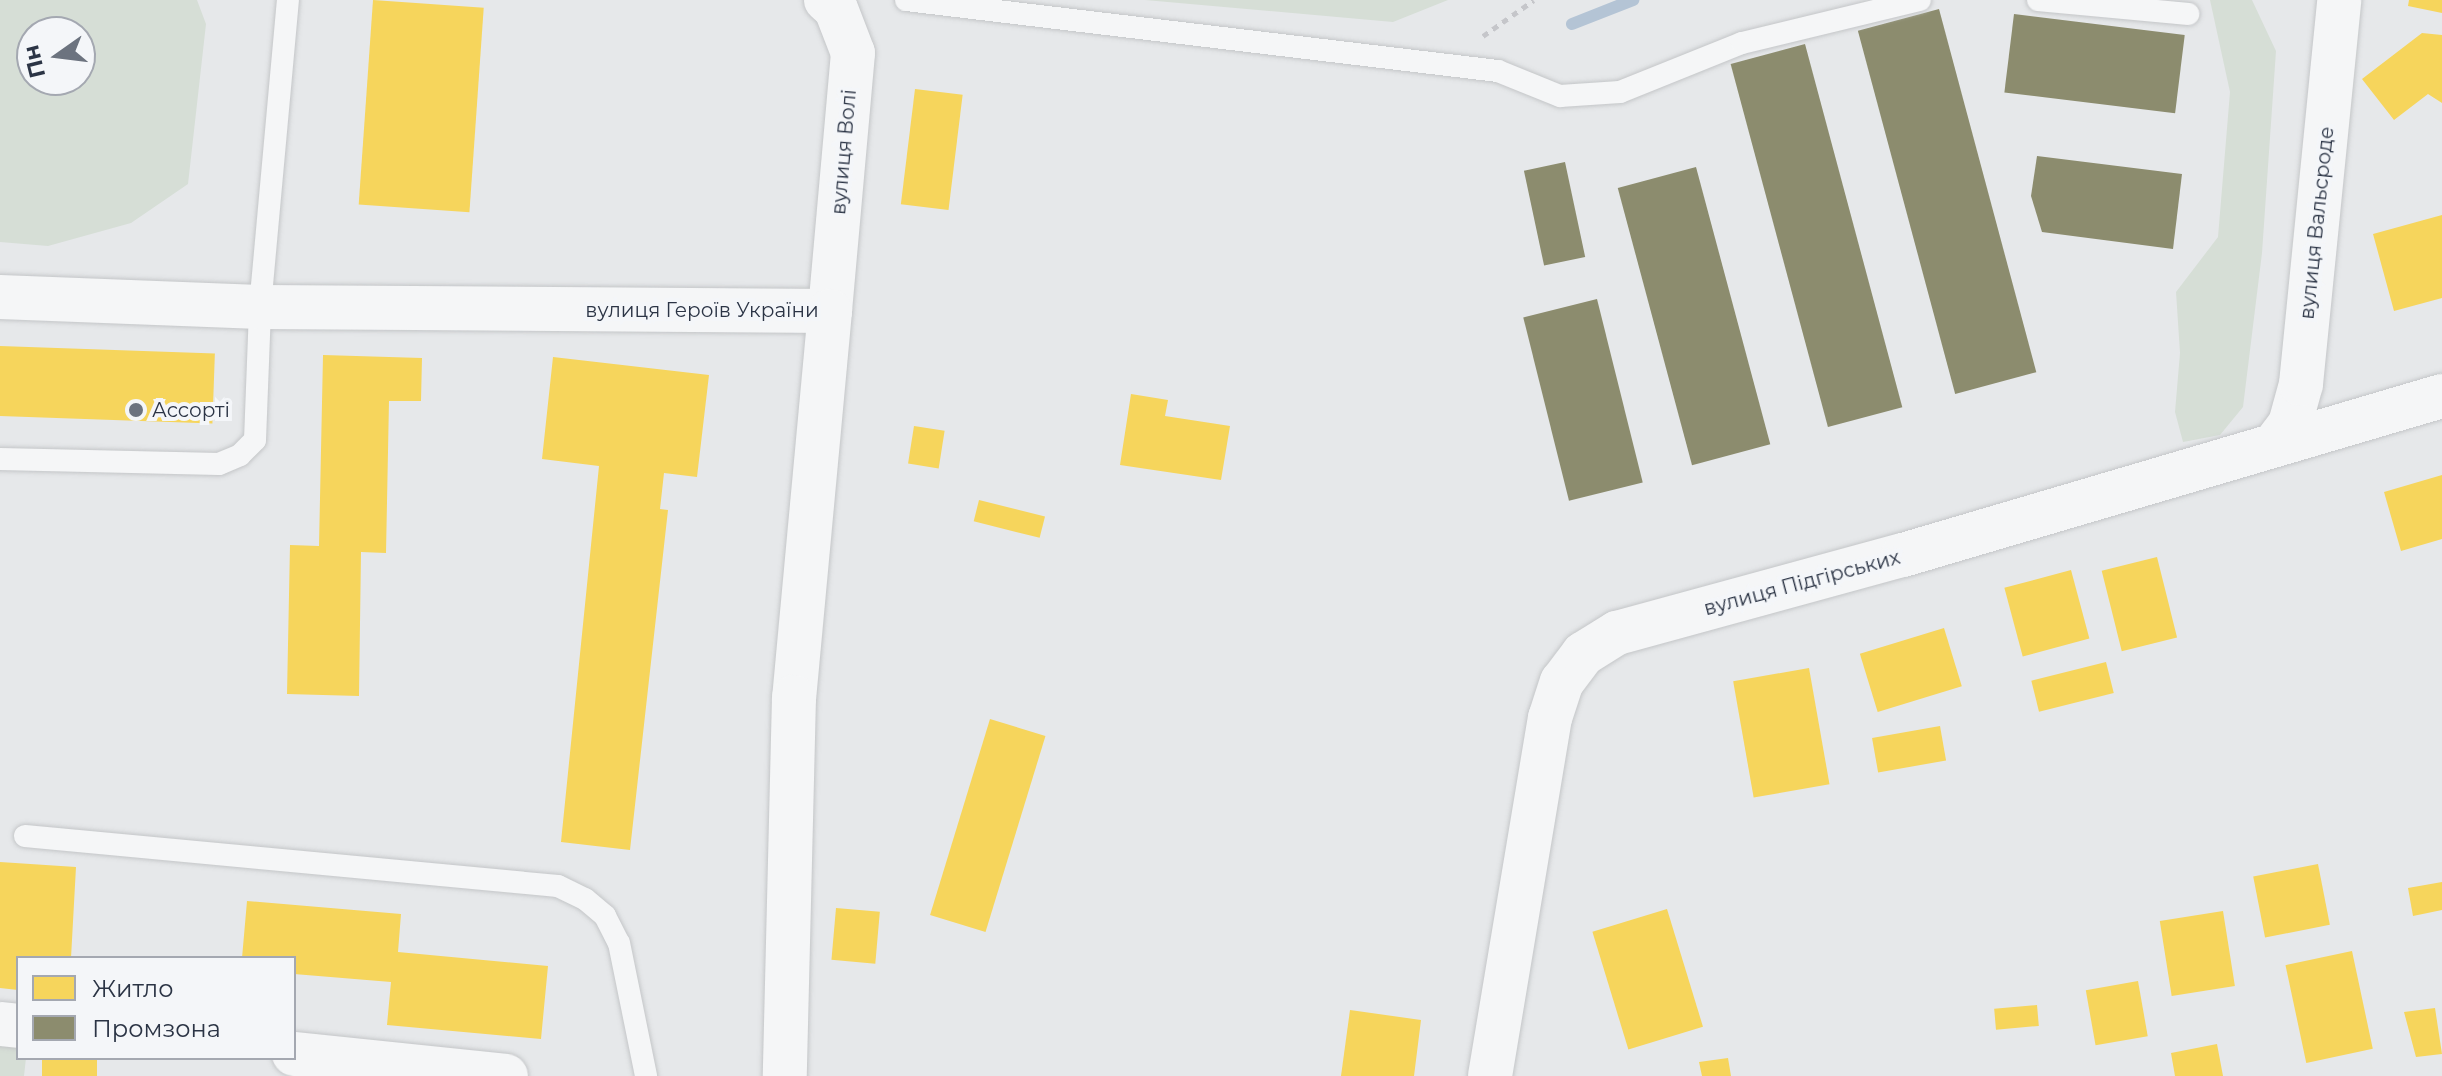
<!DOCTYPE html>
<html>
<head>
<meta charset="utf-8">
<style>
  body { margin:0 }
  #map { position:relative; width:2442px; height:1076px; overflow:hidden; background:#e6e8ea; font-family:Montserrat,sans-serif }
  div>[style] { position:absolute }
  .green>* { inset:0; background:#d6ded6 }
  .homes>* { inset:0; background:#f6d55c; transform-origin:0 0 }
  .industry>* { inset:0; background:#8c8c6e; transform-origin:0 0 }
  .stream>* { height:12px; margin:-6px; padding:0 6px; transform-origin:6px; border-radius:6px; background:#b4c4d5 }
  .path>* { height:5px; margin-top:-2.5px; transform-origin:0; background:repeating-linear-gradient(90deg,#c5c6ca 0 6px,transparent 0 12px) }
  .roads { filter:drop-shadow(0 0 2px #c4c6c8) drop-shadow(0 0 2px #c4c6c8) }
  .lane>* { height:22px; margin:-11px; padding:0 11px; transform-origin:11px; border-radius:11px; background:#f5f6f7 }
  .street>* { height:44px; margin:-22px; padding:0 22px; transform-origin:22px; border-radius:22px; background:#f5f6f7 }
  .dots>* { width:22px; height:22px; translate:-50% -50%; box-sizing:border-box; border:4px solid #f4f6f9; border-radius:50% }
  span { translate:-50% -50%; white-space:nowrap; text-align:center; line-height:1.15; -webkit-text-stroke:8px #f4f6f9; paint-order:stroke }
  .street-label { font-size:20px; color:#2b3445 }
  .poi-label { font-size:20px; color:#2b3445 }
  .left { translate:0 -50%; text-align:left }
  .legend { position:absolute; left:16px; top:956px; width:280px; height:104px; box-sizing:border-box; background:#f4f6f9; border:2px solid #a4a8b1; margin:0; padding:10px 14px; list-style:none; font-size:24px; color:#2b3445 }
  .legend li { display:flex; align-items:center; gap:16px; height:40px }
  .legend b { width:40px; border:2px solid #a4a8b1 }
  .north { position:absolute; left:16px; top:16px; width:80px; height:80px; box-sizing:border-box; background:#f4f6f9; border:2px solid #a4a8b1; border-radius:50%; rotate:256deg; font-size:22px; font-weight:700; line-height:32px; text-align:center; color:#2b3445 }
  .north::after { content:''; display:block; margin:auto; width:28px; height:36px; background:#6c737f; clip-path:polygon(50% 0,100% 100%,50% 72%,0 100%) }
</style>
</head>
<body>
<div id="map">
  <div class="green">
    <i style="clip-path:polygon(evenodd,0 0,197px 0,206px 24px,188px 184px,131px 223px,48px 246px,0 242px,0 0,80px 32px,80px 80px,32px 80px,32px 32px,80px 32px)"></i>
    <i style="clip-path:polygon(1145px 0,1448px 0,1393px 22px)"></i>
    <i style="clip-path:polygon(2210px 0,2252px 0,2276px 51px,2262px 253px,2243px 407px,2220px 435px,2183px 442px,2175px 412px,2180px 353px,2176px 292px,2218px 237px,2230px 92px)"></i>
    <i style="clip-path:polygon(0 1044px,18px 1046px,18px 1058px,26px 1058px,24px 1076px,0 1076px)"></i>
  </div>
  <div class="homes">
    <i style="left:373px;top:0;width:111px;height:205px;rotate:4deg"></i>
    <i style="clip-path:polygon(2409px 0,2442px 0,2442px 13px,2408px 6px)"></i>
    <i style="clip-path:polygon(2422px 33px,2442px 35px,2442px 103px,2428px 94px,2394px 120px,2362px 79px)"></i>
    <i style="left:915px;top:89px;width:48px;height:116px;rotate:7deg"></i>
    <i style="clip-path:polygon(2442px 215px,2442px 298px,2394px 311px,2373px 234px)"></i>
    <i style="left:0;top:346px;width:215px;height:70px;rotate:2deg"></i>
    <i style="clip-path:polygon(323px 355px,422px 358px,421px 401px,389px 401px,386px 553px,361px 552px,359px 696px,287px 694px,290px 545px,319px 546px)"></i>
    <i style="clip-path:polygon(553px 357px,709px 375px,697px 477px,664px 473px,660px 509px,668px 510px,630px 850px,561px 842px,599px 466px,542px 459px)"></i>
    <i style="clip-path:polygon(1131px 394px,1168px 400px,1165px 416px,1230px 426px,1221px 480px,1120px 465px)"></i>
    <i style="left:914px;top:426px;width:31px;height:38px;rotate:9deg"></i>
    <i style="clip-path:polygon(2442px 475px,2442px 539px,2401px 551px,2384px 492px)"></i>
    <i style="left:979px;top:500px;width:68px;height:22px;rotate:14deg"></i>
    <i style="left:2157px;top:557px;width:83px;height:57px;rotate:76deg"></i>
    <i style="left:2071px;top:570px;width:71px;height:69px;rotate:75deg"></i>
    <i style="left:1944px;top:628px;width:61px;height:88px;rotate:73deg"></i>
    <i style="left:2106px;top:662px;width:32px;height:77px;rotate:76deg"></i>
    <i style="left:1809px;top:668px;width:118px;height:77px;rotate:80deg"></i>
    <i style="left:990px;top:719px;width:58px;height:205px;rotate:17deg"></i>
    <i style="left:1940px;top:726px;width:35px;height:69px;rotate:80deg"></i>
    <i style="clip-path:polygon(0 862px,76px 867px,71px 958px,18px 958px,18px 990px,0 988px)"></i>
    <i style="left:2318px;top:864px;width:62px;height:66px;rotate:79deg"></i>
    <i style="clip-path:polygon(2442px 882px,2442px 910px,2413px 916px,2408px 888px)"></i>
    <i style="clip-path:polygon(247px 901px,401px 914px,398px 952px,548px 966px,541px 1039px,387px 1025px,391px 982px,294px 974px,294px 958px,242px 958px)"></i>
    <i style="left:836px;top:908px;width:44px;height:52px;rotate:5deg"></i>
    <i style="left:1667px;top:909px;width:123px;height:78px;rotate:73deg"></i>
    <i style="left:2223px;top:911px;width:76px;height:64px;rotate:81deg"></i>
    <i style="left:2352px;top:951px;width:100px;height:68px;rotate:78deg"></i>
    <i style="left:2138px;top:981px;width:56px;height:53px;rotate:80deg"></i>
    <i style="left:2037px;top:1005px;width:21px;height:43px;rotate:85deg"></i>
    <i style="clip-path:polygon(2435px 1008px,2442px 1054px,2416px 1057px,2404px 1012px)"></i>
    <i style="clip-path:polygon(1350px 1010px,1421px 1020px,1414px 1076px,1341px 1076px)"></i>
    <i style="clip-path:polygon(2217px 1044px,2223px 1076px,2175px 1076px,2171px 1053px)"></i>
    <i style="left:42px;top:1058px;width:55px;height:18px"></i>
    <i style="clip-path:polygon(1728px 1058px,1731px 1076px,1702px 1076px,1699px 1062px)"></i>
  </div>
  <div class="industry">
    <i style="left:1939px;top:9px;width:376px;height:84px;rotate:75deg"></i>
    <i style="left:2014px;top:14px;width:172px;height:79px;rotate:7deg"></i>
    <i style="left:1805px;top:44px;width:376px;height:77px;rotate:75deg"></i>
    <i style="clip-path:polygon(2037px 156px,2182px 174px,2173px 249px,2042px 232px,2031px 196px)"></i>
    <i style="left:1565px;top:162px;width:97px;height:42px;rotate:78deg"></i>
    <i style="left:1696px;top:167px;width:287px;height:81px;rotate:75deg"></i>
    <i style="left:1597px;top:299px;width:189px;height:76px;rotate:76deg"></i>
  </div>
  <div class="stream">
    <i style="left:1572px;top:24px;width:66px;rotate:-21.5deg"></i>
  </div>
  <div class="path">
    <i style="left:1483px;top:36px;width:62px;rotate:-35.2deg"></i>
  </div>
  <div class="roads">
    <div class="lane">
      <i style="left:906px;top:0;width:596px;rotate:6.84deg"></i>
      <i style="left:1498px;top:71px;width:67px;rotate:22deg"></i>
      <i style="left:1560px;top:96px;width:60px;rotate:-3.8deg"></i>
      <i style="left:1620px;top:92px;width:131px;rotate:-21.9deg"></i>
      <i style="left:1742px;top:43px;width:183px;rotate:-13.6deg"></i>
      <i style="left:2038px;top:0;width:151px;rotate:5.3deg"></i>
      <i style="left:0;top:459px;width:219px;rotate:1.3deg"></i>
      <i style="left:219px;top:464px;width:23px;rotate:-23deg"></i>
      <i style="left:240px;top:455px;width:21px;rotate:-45deg"></i>
      <i style="left:255px;top:440px;width:133px;rotate:-87.8deg"></i>
      <i style="left:260px;top:307px;width:308px;rotate:-84.8deg"></i>
      <i style="left:25px;top:836px;width:535px;rotate:5.36deg"></i>
      <i style="left:558px;top:886px;width:30px;rotate:26deg"></i>
      <i style="left:585px;top:899px;width:26px;rotate:40deg"></i>
      <i style="left:605px;top:916px;width:30px;rotate:63deg"></i>
      <i style="left:619px;top:943px;width:136px;rotate:78.5deg"></i>
    </div>
    <div class="street">
      <i style="left:826px;top:0;width:13px;rotate:42deg"></i>
      <i style="left:836px;top:9px;width:47px;rotate:68.9deg"></i>
      <i style="left:853px;top:53px;width:259px;rotate:95.1deg"></i>
      <i style="left:0;top:297px;width:260px;rotate:2.2deg"></i>
      <i style="left:260px;top:307px;width:570px;rotate:0.4deg"></i>
      <i style="left:830px;top:311px;width:388px;rotate:95.3deg"></i>
      <i style="left:794px;top:697px;width:379px;rotate:91.4deg"></i>
      <i style="left:2278px;top:440px;width:20px;rotate:-53deg"></i>
      <i style="left:2290px;top:424px;width:41px;rotate:-74.6deg"></i>
      <i style="left:2301px;top:384px;width:386px;rotate:-84.3deg"></i>
      <i style="left:0;top:1024px;width:18px;rotate:6deg"></i>
      <i style="left:294px;top:1054px;width:213px;rotate:5.9deg"></i>
      <i style="left:1490px;top:1076px;width:363px;rotate:-80.5deg"></i>
      <i style="left:1550px;top:718px;width:38px;rotate:-72deg"></i>
      <i style="left:1562px;top:682px;width:35px;rotate:-53deg"></i>
      <i style="left:1583px;top:654px;width:40px;rotate:-32deg"></i>
      <i style="left:1617px;top:633px;width:296px;rotate:-15.3deg"></i>
      <i style="left:1903px;top:555px;width:562px;rotate:-16.44deg"></i>
    </div>
  </div>
  <div class="dots">
    <i style="left:136px;top:410px;background:#6c737f"></i>
  </div>
  <div class="street-label">
    <span style="left:844px;top:152px;rotate:-85deg">вулиця Волі</span>
    <span style="left:2317px;top:223px;rotate:-84deg">вулиця Вальсроде</span>
    <span style="left:702px;top:310px">вулиця Героїв України</span>
    <span style="left:1802px;top:583px;rotate:-15deg">вулиця Підгірських</span>
  </div>
  <div class="poi-label">
    <span class="left" style="left:152px;top:410px">Ассорті</span>
  </div>
  <ul class="legend">
  <li><b style="height:22px;background:#f6d55c"></b>Житло</li>
  <li><b style="height:22px;background:#8c8c6e"></b>Промзона</li>
  </ul>
  <div class="north">Пн</div>
</div>
</body>
</html>
